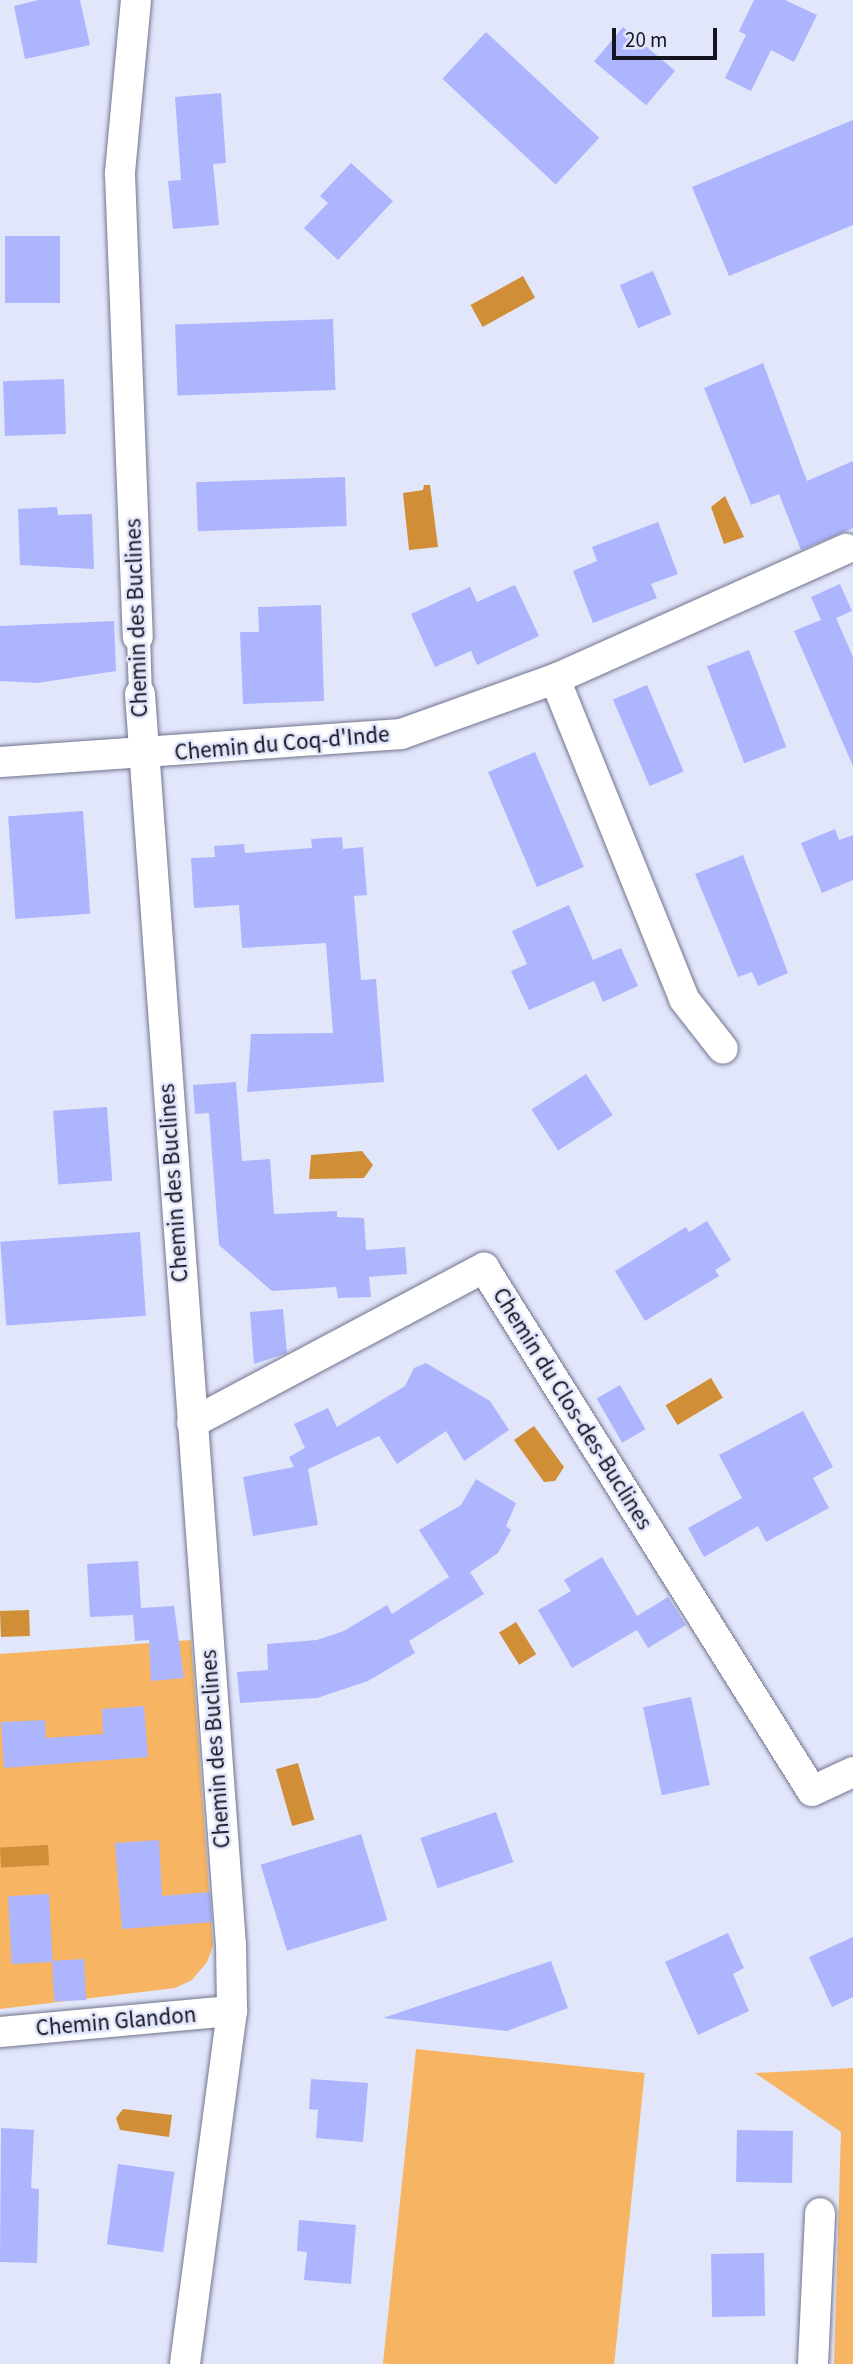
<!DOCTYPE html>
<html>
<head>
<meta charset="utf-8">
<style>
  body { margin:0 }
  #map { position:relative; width:853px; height:2364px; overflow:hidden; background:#e2e6fb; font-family:"Source Sans 3",sans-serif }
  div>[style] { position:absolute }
  .green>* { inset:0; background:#f7b563; transform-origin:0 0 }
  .water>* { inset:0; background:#d08e36; transform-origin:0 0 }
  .building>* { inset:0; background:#adb5fe; transform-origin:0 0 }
  .roads { filter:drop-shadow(0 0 2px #71748c) drop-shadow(0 0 2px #71748c) }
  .pedestrian>* { height:23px; margin:-11.5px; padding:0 11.5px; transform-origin:11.5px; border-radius:11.5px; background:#fff }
  .minor>* { height:30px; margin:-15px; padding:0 15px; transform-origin:15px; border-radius:15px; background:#fff }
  span { translate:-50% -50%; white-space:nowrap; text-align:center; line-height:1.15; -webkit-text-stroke:5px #e2e6fb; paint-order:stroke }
  .street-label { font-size:23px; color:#13141d }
  .scale { position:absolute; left:612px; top:28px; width:105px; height:32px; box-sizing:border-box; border:4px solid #13141d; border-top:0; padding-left:9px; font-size:21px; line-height:24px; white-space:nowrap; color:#13141d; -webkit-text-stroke:5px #e2e6fb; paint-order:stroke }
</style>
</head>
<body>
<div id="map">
  <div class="green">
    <i style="clip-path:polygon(191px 1640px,213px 1946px,207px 1962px,192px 1980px,175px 1988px,0 2009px,0 1654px)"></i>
    <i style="left:416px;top:2049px;width:230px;height:316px;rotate:6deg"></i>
    <i style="clip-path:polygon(853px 2068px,853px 2364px,834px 2364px,841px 2132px,755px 2073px)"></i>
  </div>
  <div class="water">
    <i style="left:523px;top:276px;width:25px;height:60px;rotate:61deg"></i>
    <i style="clip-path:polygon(424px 485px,430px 485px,438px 547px,409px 550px,403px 493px,423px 490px)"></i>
    <i style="clip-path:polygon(725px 496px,744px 537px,724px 544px,711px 507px)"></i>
    <i style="clip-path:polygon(362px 1151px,373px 1165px,364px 1178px,309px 1179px,311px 1155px)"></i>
    <i style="left:711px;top:1378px;width:23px;height:53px;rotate:59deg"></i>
    <i style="clip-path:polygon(534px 1426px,564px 1467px,555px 1481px,544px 1482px,514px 1440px)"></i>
    <i style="left:29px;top:1610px;width:26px;height:29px;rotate:88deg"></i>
    <i style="left:516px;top:1622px;width:38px;height:20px;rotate:58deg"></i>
    <i style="left:298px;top:1763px;width:59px;height:23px;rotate:74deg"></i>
    <i style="left:48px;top:1845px;width:20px;height:48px;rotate:87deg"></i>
    <i style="clip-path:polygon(123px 2109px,172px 2115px,169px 2137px,120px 2130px,116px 2118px)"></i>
  </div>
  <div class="building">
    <i style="clip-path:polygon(38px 0,80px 0,90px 45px,25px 59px,14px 6px)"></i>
    <i style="clip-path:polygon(754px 0,785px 0,817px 15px,794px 62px,771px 50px,751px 91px,725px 78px,746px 35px,739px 31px)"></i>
    <i style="left:623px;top:27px;width:68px;height:45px;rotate:40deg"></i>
    <i style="left:486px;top:32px;width:155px;height:64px;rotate:43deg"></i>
    <i style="clip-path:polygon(221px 93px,226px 163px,213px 164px,219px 225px,173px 229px,168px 181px,181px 180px,175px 97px)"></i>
    <i style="clip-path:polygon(853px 120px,853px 225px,729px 276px,692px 187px)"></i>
    <i style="clip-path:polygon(351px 163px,393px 201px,338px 260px,304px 228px,328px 203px,320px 196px)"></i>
    <i style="left:5px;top:236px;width:55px;height:67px"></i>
    <i style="left:653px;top:271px;width:47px;height:36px;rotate:67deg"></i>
    <i style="left:333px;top:319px;width:71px;height:158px;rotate:88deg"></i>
    <i style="clip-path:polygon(763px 363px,807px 481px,853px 461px,853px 528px,801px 550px,779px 494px,751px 505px,704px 388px)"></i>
    <i style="left:64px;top:379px;width:55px;height:61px;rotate:88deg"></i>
    <i style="left:345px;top:477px;width:49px;height:149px;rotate:88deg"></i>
    <i style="clip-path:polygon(57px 507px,58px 515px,92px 514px,94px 569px,20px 565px,18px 509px)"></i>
    <i style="clip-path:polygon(658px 522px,678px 574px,651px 584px,657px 598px,593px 623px,573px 571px,597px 561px,592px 547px)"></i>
    <i style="clip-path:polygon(840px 584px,852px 611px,836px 618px,853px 657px,853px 766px,794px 631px,821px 620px,811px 597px)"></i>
    <i style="clip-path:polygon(515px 585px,539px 636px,477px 665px,471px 651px,435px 667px,411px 614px,470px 587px,477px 602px)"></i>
    <i style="clip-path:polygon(321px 605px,324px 701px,243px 704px,240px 632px,259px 632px,258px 607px)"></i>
    <i style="clip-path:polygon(114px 621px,116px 671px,37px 683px,0 681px,0 626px)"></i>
    <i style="left:749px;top:650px;width:104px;height:45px;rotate:69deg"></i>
    <i style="left:647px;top:685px;width:94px;height:37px;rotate:67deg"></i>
    <i style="left:535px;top:752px;width:125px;height:51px;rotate:67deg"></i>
    <i style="left:83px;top:811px;width:103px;height:75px;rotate:86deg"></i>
    <i style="clip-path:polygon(835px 829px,839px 840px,853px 835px,853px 880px,822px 893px,801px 843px)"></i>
    <i style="clip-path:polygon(342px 837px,343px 849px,363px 847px,367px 895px,354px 896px,361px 980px,376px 979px,384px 1082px,247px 1092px,251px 1034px,333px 1033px,326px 943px,242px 948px,239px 905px,194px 908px,191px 858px,215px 857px,214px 846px,244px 844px,245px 853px,312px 848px,311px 839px)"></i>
    <i style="clip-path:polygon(743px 855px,788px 973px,758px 986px,752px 972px,738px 977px,695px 874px)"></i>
    <i style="clip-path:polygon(569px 905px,593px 960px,621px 948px,638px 986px,603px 1002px,594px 981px,529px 1010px,511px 971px,527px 964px,512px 931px)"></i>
    <i style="left:586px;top:1074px;width:49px;height:65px;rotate:57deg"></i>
    <i style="clip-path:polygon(236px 1082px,242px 1161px,270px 1159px,274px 1214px,337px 1211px,337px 1217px,364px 1218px,366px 1250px,405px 1247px,407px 1274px,369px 1277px,371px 1297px,338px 1298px,336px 1287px,272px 1291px,219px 1245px,209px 1113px,195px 1114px,193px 1085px)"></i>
    <i style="left:107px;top:1107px;width:74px;height:54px;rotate:86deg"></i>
    <i style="clip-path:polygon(707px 1221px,731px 1260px,715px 1270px,719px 1276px,645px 1321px,615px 1271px,686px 1227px,689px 1232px)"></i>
    <i style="left:140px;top:1232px;width:84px;height:140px;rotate:86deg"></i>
    <i style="clip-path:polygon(283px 1309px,287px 1353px,254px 1364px,250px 1312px)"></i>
    <i style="clip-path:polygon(426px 1363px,490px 1401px,509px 1430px,464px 1461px,446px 1431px,397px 1464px,379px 1436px,308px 1469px,318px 1525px,253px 1536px,243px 1477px,294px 1467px,289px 1457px,305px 1448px,294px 1424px,328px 1408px,337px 1427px,405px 1386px,414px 1368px)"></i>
    <i style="left:620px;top:1385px;width:51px;height:27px;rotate:60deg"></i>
    <i style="clip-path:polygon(803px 1411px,833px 1467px,813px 1478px,829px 1508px,766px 1542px,758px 1526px,704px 1557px,688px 1528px,742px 1498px,719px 1455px)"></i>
    <i style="clip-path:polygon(476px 1479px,516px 1503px,506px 1526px,511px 1530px,498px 1553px,470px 1572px,484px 1594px,409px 1641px,415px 1653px,368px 1681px,317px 1698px,240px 1703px,237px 1672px,268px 1670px,267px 1644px,317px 1640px,344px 1631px,387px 1605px,392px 1614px,449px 1577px,419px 1530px,461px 1505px)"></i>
    <i style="clip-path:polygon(602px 1557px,637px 1616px,668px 1597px,686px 1625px,648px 1648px,637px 1630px,572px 1668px,538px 1610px,571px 1591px,564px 1580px)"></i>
    <i style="clip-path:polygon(138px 1561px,141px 1608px,174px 1606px,184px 1678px,151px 1681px,149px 1640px,135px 1641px,133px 1615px,90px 1617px,87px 1564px)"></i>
    <i style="left:691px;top:1697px;width:90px;height:49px;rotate:78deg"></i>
    <i style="clip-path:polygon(144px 1706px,148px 1757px,4px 1768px,1px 1722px,45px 1720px,46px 1738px,103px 1734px,102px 1709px)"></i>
    <i style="left:496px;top:1812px;width:53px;height:80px;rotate:71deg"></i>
    <i style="left:361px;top:1834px;width:90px;height:105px;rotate:73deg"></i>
    <i style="clip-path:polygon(159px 1840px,162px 1896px,210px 1892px,212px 1922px,122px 1929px,115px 1843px)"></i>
    <i style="left:49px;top:1894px;width:68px;height:41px;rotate:87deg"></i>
    <i style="clip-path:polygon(728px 1933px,744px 1968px,733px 1974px,749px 2011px,698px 2035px,665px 1962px)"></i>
    <i style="clip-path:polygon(853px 1937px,853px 1997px,832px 2007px,809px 1957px)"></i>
    <i style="left:84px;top:1959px;width:41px;height:32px;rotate:87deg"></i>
    <i style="clip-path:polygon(551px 1961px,568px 2008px,507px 2031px,383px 2018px)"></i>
    <i style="clip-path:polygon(311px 2079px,368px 2083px,363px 2142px,316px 2138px,318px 2110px,309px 2109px)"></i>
    <i style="clip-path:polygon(1px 2128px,34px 2130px,31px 2188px,39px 2189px,37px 2263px,0 2262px)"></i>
    <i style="left:737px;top:2130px;width:56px;height:52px;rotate:1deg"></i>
    <i style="left:118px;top:2164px;width:57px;height:81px;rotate:8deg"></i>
    <i style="clip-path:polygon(299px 2220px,356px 2225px,351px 2284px,304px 2280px,307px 2252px,297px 2251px)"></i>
    <i style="left:764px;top:2253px;width:63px;height:53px;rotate:89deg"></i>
  </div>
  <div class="roads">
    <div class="pedestrian">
      <i style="left:138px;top:637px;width:57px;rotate:88deg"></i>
    </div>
    <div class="minor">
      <i style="left:136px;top:0;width:175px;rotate:95.3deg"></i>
      <i style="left:120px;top:174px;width:463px;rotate:87.8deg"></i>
      <i style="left:555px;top:679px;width:345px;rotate:68deg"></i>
      <i style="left:684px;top:999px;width:63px;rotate:52deg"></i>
      <i style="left:140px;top:694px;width:1253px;rotate:85.84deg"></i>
      <i style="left:231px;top:1944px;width:67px;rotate:89.1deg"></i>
      <i style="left:232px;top:2011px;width:356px;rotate:97.6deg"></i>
      <i style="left:0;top:762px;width:402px;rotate:-4deg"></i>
      <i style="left:401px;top:734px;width:164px;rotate:-19.7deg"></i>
      <i style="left:555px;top:679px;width:319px;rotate:-24.1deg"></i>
      <i style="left:192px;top:1423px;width:331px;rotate:-28deg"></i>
      <i style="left:484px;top:1268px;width:617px;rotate:57.91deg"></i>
      <i style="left:812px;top:1791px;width:45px;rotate:-24.9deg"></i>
      <i style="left:0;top:2032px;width:233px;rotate:-5.2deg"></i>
      <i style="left:813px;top:2364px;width:151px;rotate:-87.3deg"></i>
    </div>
  </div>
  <div class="street-label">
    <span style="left:137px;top:618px;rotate:-92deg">Chemin des Buclines</span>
    <span style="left:282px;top:744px;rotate:-5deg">Chemin du Coq-d'Inde</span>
    <span style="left:174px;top:1183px;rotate:-94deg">Chemin des Buclines</span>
    <span style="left:572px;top:1409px;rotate:58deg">Chemin du Clos-des-Buclines</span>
    <span style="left:216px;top:1749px;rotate:-94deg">Chemin des Buclines</span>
    <span style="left:116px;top:2022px;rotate:-5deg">Chemin Glandon</span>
  </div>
  <div class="scale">20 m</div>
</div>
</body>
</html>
